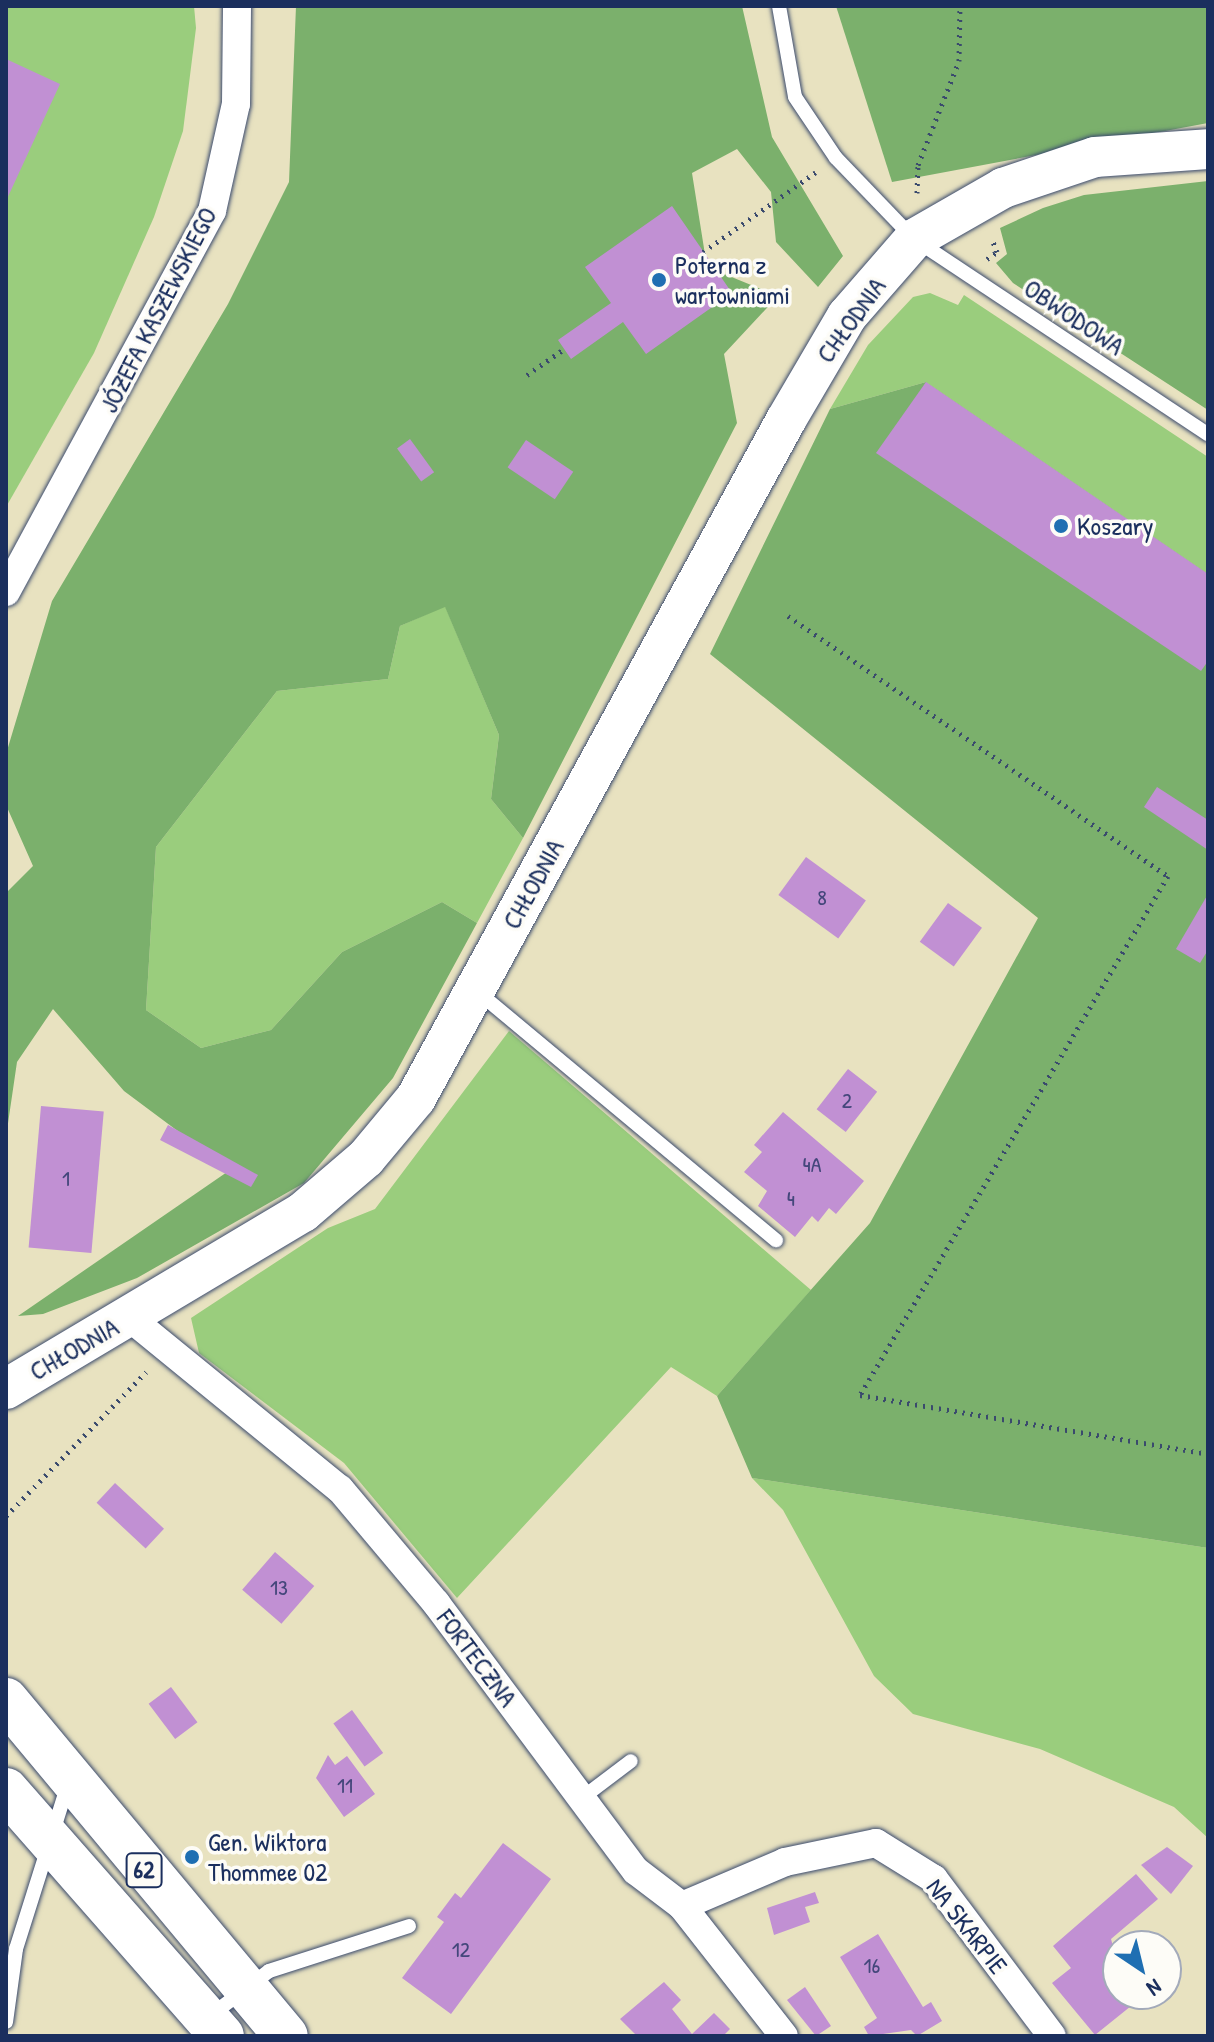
<!DOCTYPE html>
<html>
<head>
<meta charset="utf-8">
<style>
  body { margin:0 }
  #map { position:relative; width:1214px; height:2042px; overflow:hidden; background:#e8e2c0; font-family:"Patrick Hand",sans-serif }
  div>[style] { position:absolute }
  .green>* { inset:0; background:#9acd7d }
  .forest>* { inset:0; background:#7bb06c }
  .building>* { inset:0; background:#c190d3; transform-origin:0 0 }
  .path>* { height:5px; margin-top:-2.5px; transform-origin:0; background:repeating-linear-gradient(90deg,#3a4a6d 0 2px,transparent 0 8px) }
  .roads { filter:drop-shadow(0 0 2px #3a4a6d) drop-shadow(0 0 2px #3a4a6d) }
  .lane>* { height:14px; margin:-7px; padding:0 7px; transform-origin:7px; border-radius:7px; background:#fff }
  .street>* { height:28px; margin:-14px; padding:0 14px; transform-origin:14px; border-radius:14px; background:#fff }
  .secondary>* { height:40px; margin:-20px; padding:0 20px; transform-origin:20px; border-radius:20px; background:#fff }
  .primary>* { height:44px; margin:-22px; padding:0 22px; transform-origin:22px; border-radius:22px; background:#fff }
  .dots>* { width:22px; height:22px; translate:-50% -50%; box-sizing:border-box; border:4px solid #fdfcf7; border-radius:50% }
  span { translate:-50% -50%; white-space:nowrap; text-align:center; line-height:1.15; -webkit-text-stroke:7px #fdfcf7; paint-order:stroke }
  .number-label { font-size:22px; color:#44477b }
  .number-label span { -webkit-text-stroke-width:0 }
  .shield-label span { padding:2px 6px; background:#fdfcf7; border:2px solid; border-radius:6px; -webkit-text-stroke-width:0 }
  .shield-label { font-size:24px; color:#1b2f5e; font-weight:700 }
  .poi-label { font-size:26px; color:#1b2f5e }
  .left { translate:0 -50%; text-align:left }
  .street-label { font-size:26px; color:#1b2f5e }
  .frame { position:absolute; inset:0; border:8px solid #1b2f5e; pointer-events:none }
  .north { position:absolute; left:1102px; top:1930px; width:80px; height:80px; box-sizing:border-box; background:#fdfcf7; border:2px solid #a3aaba; border-radius:50%; rotate:145deg; font-size:22px; font-weight:700; line-height:32px; text-align:center; color:#1b2f5e }
  .north::after { content:''; display:block; margin:auto; width:28px; height:36px; background:#1f6fb2; clip-path:polygon(50% 0,100% 100%,50% 72%,0 100%) }
</style>
</head>
<body>
<div id="map">
  <div class="green">
    <i style="clip-path:polygon(6px 6px,194px 6px,196px 28px,183px 131px,154px 217px,94px 353px,6px 507px)"></i>
    <i style="clip-path:polygon(930px 293px,958px 305px,964px 295px,1208px 457px,1208px 574px,926px 382px,830px 409px,868px 345px,913px 297px)"></i>
    <i style="clip-path:polygon(445px 606px,499px 735px,491px 799px,523px 838px,477px 923px,442px 902px,342px 952px,271px 1030px,201px 1048px,146px 1010px,156px 847px,277px 691px,388px 679px,400px 626px)"></i>
    <i style="clip-path:polygon(509px 1031px,811px 1290px,717px 1396px,671px 1367px,457px 1598px,344px 1463px,199px 1353px,191px 1318px,328px 1228px,375px 1209px)"></i>
    <i style="clip-path:polygon(752px 1478px,1208px 1548px,1208px 1838px,1174px 1807px,1040px 1749px,913px 1714px,874px 1676px,783px 1510px)"></i>
  </div>
  <div class="forest">
    <i style="clip-path:polygon(296px 6px,742px 6px,772px 137px,843px 256px,818px 287px,776px 242px,771px 192px,737px 149px,692px 173px,707px 267px,778px 296px,724px 354px,737px 423px,523px 838px,491px 799px,499px 735px,445px 607px,400px 626px,388px 679px,277px 691px,156px 847px,146px 1010px,201px 1048px,271px 1030px,342px 952px,442px 902px,477px 923px,393px 1078px,304px 1183px,137px 1278px,43px 1314px,18px 1316px,230px 1170px,124px 1091px,53px 1009px,17px 1062px,6px 1137px,6px 893px,33px 866px,6px 805px,6px 754px,52px 601px,228px 304px,289px 182px)"></i>
    <i style="clip-path:polygon(836px 6px,1208px 6px,1208px 123px,892px 182px)"></i>
    <i style="clip-path:polygon(1208px 181px,1208px 410px,1013px 283px,996px 263px,1007px 254px,1000px 228px,1043px 208px,1084px 195px)"></i>
    <i style="clip-path:polygon(926px 382px,1208px 574px,1208px 1548px,752px 1478px,717px 1396px,870px 1223px,1038px 918px,710px 654px,830px 409px)"></i>
  </div>
  <div class="building">
    <i style="clip-path:polygon(6px 59px,60px 84px,6px 201px)"></i>
    <i style="clip-path:polygon(672px 206px,732px 293px,646px 354px,623px 322px,571px 359px,558px 340px,611px 303px,585px 267px)"></i>
    <i style="clip-path:polygon(926px 382px,1208px 574px,1208px 661px,1201px 671px,876px 453px)"></i>
    <i style="left:410px;top:439px;width:41px;height:16px;rotate:54deg"></i>
    <i style="left:526px;top:440px;width:57px;height:33px;rotate:34deg"></i>
    <i style="clip-path:polygon(1157px 787px,1208px 820px,1208px 850px,1144px 807px)"></i>
    <i style="left:806px;top:857px;width:74px;height:47px;rotate:36deg"></i>
    <i style="clip-path:polygon(1208px 894px,1208px 950px,1200px 963px,1176px 949px)"></i>
    <i style="left:948px;top:903px;width:42px;height:48px;rotate:36deg"></i>
    <i style="left:848px;top:1069px;width:37px;height:51px;rotate:38deg"></i>
    <i style="left:41px;top:1106px;width:63px;height:142px;rotate:5deg"></i>
    <i style="clip-path:polygon(783px 1112px,864px 1181px,836px 1214px,829px 1208px,818px 1222px,812px 1216px,795px 1237px,758px 1206px,767px 1191px,744px 1172px,762px 1152px,754px 1145px)"></i>
    <i style="clip-path:polygon(168px 1125px,258px 1175px,251px 1187px,160px 1140px)"></i>
    <i style="left:115px;top:1483px;width:67px;height:27px;rotate:43deg"></i>
    <i style="left:275px;top:1552px;width:52px;height:50px;rotate:41deg"></i>
    <i style="left:171px;top:1687px;width:44px;height:28px;rotate:53deg"></i>
    <i style="left:352px;top:1710px;width:53px;height:23px;rotate:54deg"></i>
    <i style="clip-path:polygon(328px 1755px,335px 1765px,347px 1756px,375px 1794px,344px 1817px,316px 1778px)"></i>
    <i style="clip-path:polygon(503px 1843px,551px 1879px,451px 2014px,402px 1978px,444px 1922px,437px 1917px,455px 1893px,461px 1898px)"></i>
    <i style="clip-path:polygon(1167px 1847px,1193px 1866px,1171px 1894px,1141px 1865px)"></i>
    <i style="clip-path:polygon(1136px 1874px,1158px 1899px,1111px 1939px,1118px 1965px,1111px 1971px,1118px 1994px,1136px 2002px,1095px 2035px,1052px 1983px,1071px 1968px,1053px 1946px)"></i>
    <i style="clip-path:polygon(815px 1892px,819px 1903px,805px 1907px,810px 1922px,774px 1935px,767px 1908px)"></i>
    <i style="clip-path:polygon(878px 1934px,923px 2007px,931px 2002px,942px 2021px,917px 2036px,911px 2030px,869px 2036px,864px 2027px,877px 2018px,840px 1957px)"></i>
    <i style="clip-path:polygon(664px 1982px,681px 2000px,672px 2009px,692px 2034px,714px 2013px,730px 2029px,723px 2036px,637px 2036px,620px 2019px)"></i>
    <i style="clip-path:polygon(805px 1987px,831px 2026px,816px 2036px,787px 2000px)"></i>
  </div>
  <div class="path">
    <i style="left:917px;top:193px;width:28px;rotate:-88deg"></i>
    <i style="left:918px;top:165px;width:112px;rotate:-68.5deg"></i>
    <i style="left:959px;top:61px;width:55px;rotate:-89deg"></i>
    <i style="left:703px;top:252px;width:138px;rotate:-35.3deg"></i>
    <i style="left:987px;top:259px;width:12px;rotate:-35deg"></i>
    <i style="left:997px;top:252px;width:14px;rotate:-111deg"></i>
    <i style="left:527px;top:375px;width:45px;rotate:-35.1deg"></i>
    <i style="left:788px;top:616px;width:460px;rotate:34.4deg"></i>
    <i style="left:1168px;top:876px;width:604px;rotate:120.69deg"></i>
    <i style="left:860px;top:1395px;width:353px;rotate:9.6deg"></i>
    <i style="left:6px;top:1516px;width:201px;rotate:-45.8deg"></i>
  </div>
  <div class="roads">
    <div class="lane">
      <i style="left:779px;top:6px;width:92px;rotate:80deg"></i>
      <i style="left:795px;top:97px;width:73px;rotate:56.1deg"></i>
      <i style="left:836px;top:158px;width:112px;rotate:46.1deg"></i>
      <i style="left:914px;top:239px;width:353px;rotate:33.6deg"></i>
      <i style="left:478px;top:992px;width:388px;rotate:39.8deg"></i>
      <i style="left:582px;top:1798px;width:61px;rotate:-37.1deg"></i>
      <i style="left:210px;top:2016px;width:74px;rotate:-37.3deg"></i>
      <i style="left:269px;top:1971px;width:147px;rotate:-17.8deg"></i>
      <i style="left:6px;top:2022px;width:74px;rotate:-82.2deg"></i>
      <i style="left:16px;top:1949px;width:170px;rotate:-72.5deg"></i>
    </div>
    <div class="street">
      <i style="left:6px;top:592px;width:433px;rotate:-61.6deg"></i>
      <i style="left:212px;top:211px;width:110px;rotate:-77.4deg"></i>
      <i style="left:236px;top:104px;width:98px;rotate:-89.4deg"></i>
      <i style="left:130px;top:1318px;width:271px;rotate:39.2deg"></i>
      <i style="left:340px;top:1489px;width:149px;rotate:49.9deg"></i>
      <i style="left:436px;top:1603px;width:334px;rotate:53.3deg"></i>
      <i style="left:636px;top:1871px;width:58px;rotate:37.3deg"></i>
      <i style="left:682px;top:1906px;width:165px;rotate:51.9deg"></i>
      <i style="left:682px;top:1906px;width:112px;rotate:-23.1deg"></i>
      <i style="left:785px;top:1862px;width:93px;rotate:-11.8deg"></i>
      <i style="left:876px;top:1843px;width:68px;rotate:31.8deg"></i>
      <i style="left:934px;top:1879px;width:196px;rotate:53.1deg"></i>
    </div>
    <div class="secondary">
      <i style="left:6px;top:1389px;width:346px;rotate:-30.8deg"></i>
      <i style="left:303px;top:1212px;width:83px;rotate:-40.6deg"></i>
      <i style="left:366px;top:1158px;width:78px;rotate:-50.2deg"></i>
      <i style="left:416px;top:1098px;width:772px;rotate:-61.38deg"></i>
      <i style="left:786px;top:420px;width:121px;rotate:-59.6deg"></i>
      <i style="left:847px;top:316px;width:102px;rotate:-49deg"></i>
      <i style="left:914px;top:239px;width:103px;rotate:-29.8deg"></i>
      <i style="left:1003px;top:188px;width:97px;rotate:-18.6deg"></i>
      <i style="left:1095px;top:157px;width:113px;rotate:-4deg"></i>
    </div>
    <div class="primary">
      <i style="left:6px;top:1700px;width:437px;rotate:50.2deg"></i>
      <i style="left:6px;top:1790px;width:327px;rotate:48.7deg"></i>
    </div>
  </div>
  <div class="dots">
    <i style="left:659px;top:280px;background:#1f6fb2"></i>
    <i style="left:1061px;top:526px;background:#1f6fb2"></i>
    <i style="left:192px;top:1857px;background:#1f6fb2"></i>
  </div>
  <div class="number-label">
    <span style="left:822px;top:898px">8</span>
    <span style="left:847px;top:1101px">2</span>
    <span style="left:812px;top:1165px">4A</span>
    <span style="left:66px;top:1179px">1</span>
    <span style="left:791px;top:1199px">4</span>
    <span style="left:279px;top:1588px">13</span>
    <span style="left:345px;top:1786px">11</span>
    <span style="left:461px;top:1950px">12</span>
    <span style="left:872px;top:1966px">16</span>
  </div>
  <div class="shield-label">
    <span style="left:144px;top:1870px">62</span>
  </div>
  <div class="poi-label">
    <span class="left" style="left:675px;top:280px">Poterna z<br>wartowniami</span>
    <span class="left" style="left:1077px;top:526px">Koszary</span>
    <span class="left" style="left:208px;top:1857px">Gen. Wiktora<br>Thommee 02</span>
  </div>
  <div class="street-label">
    <span style="left:158px;top:310px;rotate:-63deg">JÓZEFA KASZEWSKIEGO</span>
    <span style="left:1074px;top:317px;rotate:34deg">OBWODOWA</span>
    <span style="left:851px;top:320px;rotate:-54deg">CHŁODNIA</span>
    <span style="left:533px;top:884px;rotate:-61deg">CHŁODNIA</span>
    <span style="left:74px;top:1349px;rotate:-30deg">CHŁODNIA</span>
    <span style="left:477px;top:1658px;rotate:53deg">FORTECZNA</span>
    <span style="left:967px;top:1926px;rotate:52deg">NA SKARPIE</span>
  </div>
  <div class="frame"></div>
  <div class="north">N</div>
</div>
</body>
</html>
